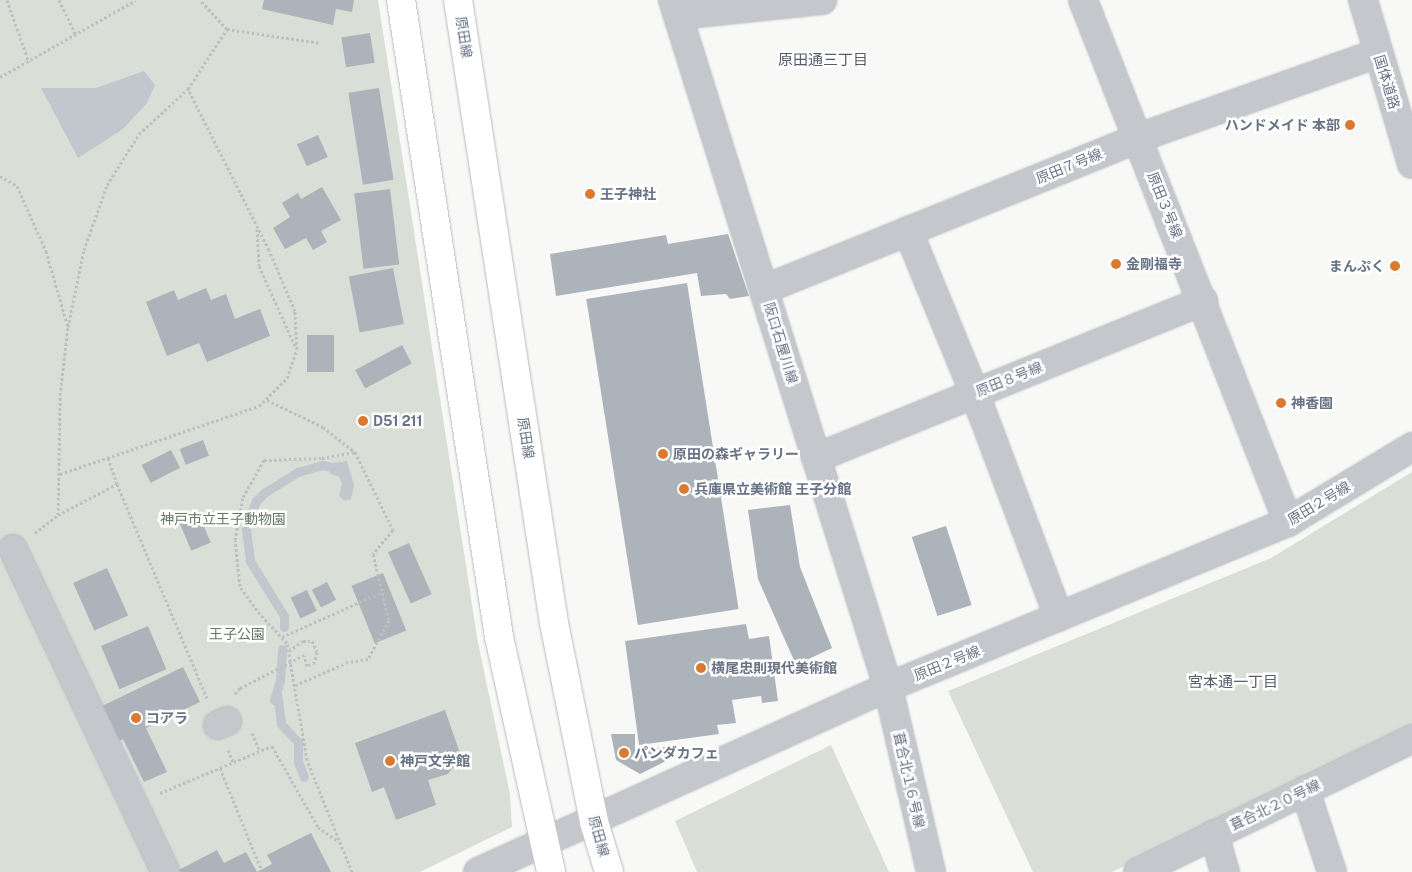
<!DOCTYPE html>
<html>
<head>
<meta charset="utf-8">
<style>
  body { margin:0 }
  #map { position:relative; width:1412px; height:872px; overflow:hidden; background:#f8f8f6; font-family:"Public Sans","Noto Sans JP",sans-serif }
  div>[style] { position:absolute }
  .green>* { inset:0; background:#d9dfd7 }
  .water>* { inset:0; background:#c0c7cd }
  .stream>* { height:9px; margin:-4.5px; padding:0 4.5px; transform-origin:4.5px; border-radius:4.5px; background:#c0c7cd }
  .building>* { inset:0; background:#acb3ba; transform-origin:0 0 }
  .path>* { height:3px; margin-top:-1.5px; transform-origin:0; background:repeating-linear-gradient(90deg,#bebfc2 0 2.5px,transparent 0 5px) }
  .roads { filter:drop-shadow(0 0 1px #b7babf) drop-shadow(0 0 1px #b7babf) }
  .minor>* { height:28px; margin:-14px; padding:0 14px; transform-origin:14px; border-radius:14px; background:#c4c7cb }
  .major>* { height:28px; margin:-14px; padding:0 14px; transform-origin:14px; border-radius:14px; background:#fff }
  .path-bridge>* { height:3px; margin-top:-1.5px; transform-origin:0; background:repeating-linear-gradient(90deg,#bebfc2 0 2.5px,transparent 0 5px) }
  .dots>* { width:14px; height:14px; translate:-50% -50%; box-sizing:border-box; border:2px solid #fff; border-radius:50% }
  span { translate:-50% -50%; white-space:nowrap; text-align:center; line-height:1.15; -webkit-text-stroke:5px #fff; paint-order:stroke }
  .street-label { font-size:14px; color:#687385 }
  .poi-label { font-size:14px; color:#687385; font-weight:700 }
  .right { translate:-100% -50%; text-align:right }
  .left { translate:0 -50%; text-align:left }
  .park-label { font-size:14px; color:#637863 }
  .neighbourhood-label { font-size:15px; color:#565e6b }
</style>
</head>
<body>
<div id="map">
  <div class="green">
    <i style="clip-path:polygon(0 0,378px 0,478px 643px,510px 794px,512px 827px,420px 872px,0 872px)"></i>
    <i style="clip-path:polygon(1412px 472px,1412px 728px,1112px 872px,1033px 872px,948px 691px,1271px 558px)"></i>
    <i style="clip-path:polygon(831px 745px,889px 872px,697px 872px,675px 821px)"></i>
  </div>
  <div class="water">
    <i style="clip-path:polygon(144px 71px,155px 85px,147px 103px,123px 129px,78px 158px,41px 88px,96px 88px)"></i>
    <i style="clip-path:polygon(347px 461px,354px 485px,351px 499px,345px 501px,339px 496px,342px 483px,338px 476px,330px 474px,333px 463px)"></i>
  </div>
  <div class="stream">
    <i style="left:284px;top:627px;width:11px;rotate:-90deg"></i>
    <i style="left:284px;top:616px;width:65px;rotate:-121.7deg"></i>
    <i style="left:250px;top:561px;width:33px;rotate:-97deg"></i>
    <i style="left:246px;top:528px;width:29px;rotate:-70deg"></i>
    <i style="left:256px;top:501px;width:11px;rotate:-45deg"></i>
    <i style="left:264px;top:493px;width:40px;rotate:-32deg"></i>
    <i style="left:298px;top:472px;width:26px;rotate:-16deg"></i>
    <i style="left:323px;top:465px;width:9px;rotate:13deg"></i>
    <i style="left:277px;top:694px;width:30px;rotate:82deg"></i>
    <i style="left:281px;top:724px;width:25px;rotate:47deg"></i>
    <i style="left:298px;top:742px;width:20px;rotate:90deg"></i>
    <i style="left:298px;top:762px;width:16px;rotate:68deg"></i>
    <i style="left:274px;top:700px;width:21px;rotate:-73deg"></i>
    <i style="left:280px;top:680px;width:31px;rotate:-86deg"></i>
  </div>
  <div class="building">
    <i style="clip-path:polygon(264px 0,354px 0,352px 12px,336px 9px,333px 25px,262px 9px)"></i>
    <i style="left:370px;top:33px;width:30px;height:29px;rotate:81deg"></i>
    <i style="left:379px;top:88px;width:93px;height:31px;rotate:81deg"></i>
    <i style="left:318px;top:135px;width:24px;height:23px;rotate:66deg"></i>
    <i style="clip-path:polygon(322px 187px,341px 220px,321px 231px,327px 242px,313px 250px,306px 238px,285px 249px,273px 228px,290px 217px,282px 203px,298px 193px,301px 199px)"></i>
    <i style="left:390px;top:189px;width:76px;height:36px;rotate:83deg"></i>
    <i style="clip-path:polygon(728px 234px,749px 296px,730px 299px,726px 294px,701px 296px,697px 273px,556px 296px,550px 254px,666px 235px,668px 244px)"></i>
    <i style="left:393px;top:268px;width:57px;height:45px;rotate:79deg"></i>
    <i style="left:687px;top:283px;width:330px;height:102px;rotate:81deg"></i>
    <i style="clip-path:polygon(206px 288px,211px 300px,226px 294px,235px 319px,260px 309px,270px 336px,207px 362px,199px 343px,167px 356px,146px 302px,174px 290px,178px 300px)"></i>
    <i style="left:307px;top:335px;width:27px;height:37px"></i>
    <i style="left:402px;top:345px;width:21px;height:53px;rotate:62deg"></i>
    <i style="left:203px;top:440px;width:17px;height:25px;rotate:69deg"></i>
    <i style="left:171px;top:450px;width:20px;height:33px;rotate:63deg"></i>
    <i style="clip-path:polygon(790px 505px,800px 567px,832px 648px,796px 665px,758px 579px,748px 510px)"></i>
    <i style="left:199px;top:515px;width:30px;height:21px;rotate:67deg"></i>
    <i style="left:946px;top:526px;width:83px;height:36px;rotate:72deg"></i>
    <i style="left:409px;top:543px;width:56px;height:23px;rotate:66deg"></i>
    <i style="left:107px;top:568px;width:52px;height:37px;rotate:66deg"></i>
    <i style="left:383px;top:573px;width:62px;height:34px;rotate:68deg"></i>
    <i style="left:327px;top:582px;width:20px;height:17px;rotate:63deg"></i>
    <i style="left:307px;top:590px;width:23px;height:18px;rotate:65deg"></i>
    <i style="clip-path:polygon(746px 624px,749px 639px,769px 636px,778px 701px,762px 703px,761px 696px,732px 700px,736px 723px,717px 725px,719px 734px,639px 745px,625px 641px)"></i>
    <i style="left:148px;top:626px;width:47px;height:51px;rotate:67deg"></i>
    <i style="clip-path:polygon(183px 667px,200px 702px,146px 728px,167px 772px,144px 782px,123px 739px,117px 742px,100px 707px)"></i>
    <i style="clip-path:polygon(445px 710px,461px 756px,448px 774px,428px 780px,436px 805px,396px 820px,384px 787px,372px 792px,355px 743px)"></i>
    <i style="clip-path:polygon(611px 734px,635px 734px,635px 750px,666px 747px,666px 761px,640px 774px,616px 760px)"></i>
    <i style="clip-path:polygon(311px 833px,331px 872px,180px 872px,179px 870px,217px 850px,224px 863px,246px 852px,257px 872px,272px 864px,267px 855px)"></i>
  </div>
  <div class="path">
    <i style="left:7px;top:0;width:66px;rotate:70.5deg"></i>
    <i style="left:59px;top:0;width:39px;rotate:64deg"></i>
    <i style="left:227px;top:29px;width:94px;rotate:8.6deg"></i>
    <i style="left:0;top:77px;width:156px;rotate:-29.5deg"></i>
    <i style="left:0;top:176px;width:20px;rotate:30deg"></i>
    <i style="left:17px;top:186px;width:71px;rotate:66deg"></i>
    <i style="left:46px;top:251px;width:79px;rotate:73.9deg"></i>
    <i style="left:257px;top:229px;width:37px;rotate:87deg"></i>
    <i style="left:259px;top:266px;width:90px;rotate:65.7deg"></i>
    <i style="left:267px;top:400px;width:62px;rotate:25.7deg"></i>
    <i style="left:323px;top:427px;width:41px;rotate:38deg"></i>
    <i style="left:355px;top:452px;width:87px;rotate:64deg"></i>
    <i style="left:393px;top:530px;width:31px;rotate:130deg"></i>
    <i style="left:373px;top:554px;width:68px;rotate:76.4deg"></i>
    <i style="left:389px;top:620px;width:44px;rotate:118.3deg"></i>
    <i style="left:368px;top:659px;width:20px;rotate:171deg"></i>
    <i style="left:348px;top:662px;width:60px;rotate:156.4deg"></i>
    <i style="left:108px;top:458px;width:28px;rotate:71deg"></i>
    <i style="left:60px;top:474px;width:210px;rotate:-18.9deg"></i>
    <i style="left:259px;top:406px;width:40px;rotate:-45deg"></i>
    <i style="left:287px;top:378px;width:31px;rotate:-71deg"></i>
    <i style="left:297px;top:349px;width:38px;rotate:-93deg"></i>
    <i style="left:295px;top:311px;width:66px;rotate:-113.1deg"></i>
    <i style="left:269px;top:250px;width:180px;rotate:-116.7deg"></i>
    <i style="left:58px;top:515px;width:120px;rotate:-89deg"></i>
    <i style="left:60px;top:395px;width:68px;rotate:-83.3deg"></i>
    <i style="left:68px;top:327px;width:79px;rotate:-78.3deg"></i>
    <i style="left:84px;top:250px;width:69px;rotate:-70.5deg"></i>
    <i style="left:107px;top:185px;width:60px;rotate:-57.9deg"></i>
    <i style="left:139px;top:134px;width:67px;rotate:-42.6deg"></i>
    <i style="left:188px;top:89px;width:72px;rotate:-57deg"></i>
    <i style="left:227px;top:29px;width:40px;rotate:-133deg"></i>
    <i style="left:35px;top:533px;width:29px;rotate:-38deg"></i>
    <i style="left:58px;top:515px;width:67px;rotate:-27.7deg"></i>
    <i style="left:117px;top:484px;width:232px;rotate:67.2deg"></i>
    <i style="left:282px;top:637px;width:110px;rotate:-24.2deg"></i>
    <i style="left:289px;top:651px;width:17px;rotate:-36deg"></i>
    <i style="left:303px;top:641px;width:9px"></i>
    <i style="left:312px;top:641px;width:12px;rotate:66deg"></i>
    <i style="left:317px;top:652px;width:10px;rotate:101deg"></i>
    <i style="left:315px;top:662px;width:9px;rotate:153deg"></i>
    <i style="left:307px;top:666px;width:11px;rotate:-105deg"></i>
    <i style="left:235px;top:694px;width:8px;rotate:-50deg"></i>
    <i style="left:252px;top:733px;width:20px;rotate:66deg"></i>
    <i style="left:228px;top:750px;width:13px;rotate:67deg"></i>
    <i style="left:220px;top:768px;width:109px;rotate:67.9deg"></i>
    <i style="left:160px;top:793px;width:121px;rotate:-22.8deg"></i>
    <i style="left:272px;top:746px;width:93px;rotate:60.4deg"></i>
    <i style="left:318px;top:827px;width:24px;rotate:35deg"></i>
    <i style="left:352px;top:872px;width:121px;rotate:-111.9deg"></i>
    <i style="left:307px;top:760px;width:119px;rotate:-99.7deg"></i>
    <i style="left:287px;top:643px;width:40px;rotate:-133deg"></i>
    <i style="left:260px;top:614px;width:34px;rotate:-126deg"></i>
    <i style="left:240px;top:586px;width:46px;rotate:-96.2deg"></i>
    <i style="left:235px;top:540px;width:44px;rotate:-79.5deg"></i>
    <i style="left:243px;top:497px;width:43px;rotate:-60.4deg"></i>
    <i style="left:264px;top:460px;width:58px;rotate:-2deg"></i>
    <i style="left:322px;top:458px;width:34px;rotate:-10deg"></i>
  </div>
  <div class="roads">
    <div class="minor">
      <i style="left:673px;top:0;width:720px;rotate:72.62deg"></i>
      <i style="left:888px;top:687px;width:190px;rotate:76.9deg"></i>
      <i style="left:1083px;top:0;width:561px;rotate:68.56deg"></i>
      <i style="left:1363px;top:0;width:171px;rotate:73.4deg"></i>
      <i style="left:678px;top:15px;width:145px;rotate:-5.9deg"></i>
      <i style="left:908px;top:231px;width:176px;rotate:67.7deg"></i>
      <i style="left:975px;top:394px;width:238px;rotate:69.4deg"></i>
      <i style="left:765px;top:289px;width:402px;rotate:-22deg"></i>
      <i style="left:1138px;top:138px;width:255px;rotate:-19.5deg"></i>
      <i style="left:816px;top:458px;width:418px;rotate:-22.1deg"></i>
      <i style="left:13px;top:549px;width:357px;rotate:64.7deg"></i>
      <i style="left:218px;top:725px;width:10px;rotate:-24deg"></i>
      <i style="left:1305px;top:790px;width:86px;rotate:71.8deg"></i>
      <i style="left:1214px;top:834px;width:40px;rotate:74deg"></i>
      <i style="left:478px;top:872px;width:450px;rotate:-24.3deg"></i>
      <i style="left:888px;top:687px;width:433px;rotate:-22.4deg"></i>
      <i style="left:1288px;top:522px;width:145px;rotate:-31.2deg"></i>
      <i style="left:1138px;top:872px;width:305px;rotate:-25.9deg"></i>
    </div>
    <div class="major">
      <i style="left:401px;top:0;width:644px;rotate:81.25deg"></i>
      <i style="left:499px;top:637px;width:241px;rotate:77.5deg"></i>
      <i style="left:458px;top:0;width:630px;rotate:81.24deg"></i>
      <i style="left:554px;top:623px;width:203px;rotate:78.6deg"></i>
      <i style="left:594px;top:822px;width:52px;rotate:73.3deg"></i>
    </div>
  </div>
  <div class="path-bridge">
    <i style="left:240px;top:688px;width:72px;rotate:-27.3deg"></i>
  </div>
  <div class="dots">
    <i style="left:1350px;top:125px;background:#dc7931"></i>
    <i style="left:590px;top:194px;background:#dc7931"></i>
    <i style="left:1116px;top:264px;background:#dc7931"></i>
    <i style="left:1395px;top:266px;background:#dc7931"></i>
    <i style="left:1281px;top:403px;background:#dc7931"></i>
    <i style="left:363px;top:421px;background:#dc7931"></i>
    <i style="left:663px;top:454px;background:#dc7931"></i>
    <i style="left:684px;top:489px;background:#dc7931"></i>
    <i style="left:701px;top:668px;background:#dc7931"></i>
    <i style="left:136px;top:718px;background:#dc7931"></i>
    <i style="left:624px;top:753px;background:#dc7931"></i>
    <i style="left:390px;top:761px;background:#dc7931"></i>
  </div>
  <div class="street-label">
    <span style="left:464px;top:37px;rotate:81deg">原田線</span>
    <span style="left:1387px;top:82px;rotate:73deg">国体道路</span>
    <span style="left:1069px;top:166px;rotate:-22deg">原田７号線</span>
    <span style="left:1165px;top:205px;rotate:68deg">原田３号線</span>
    <span style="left:781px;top:343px;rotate:73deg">阪口石屋川線</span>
    <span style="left:1009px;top:379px;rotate:-22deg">原田８号線</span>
    <span style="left:526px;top:438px;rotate:81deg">原田線</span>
    <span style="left:1319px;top:503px;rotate:-31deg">原田２号線</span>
    <span style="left:947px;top:663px;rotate:-22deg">原田２号線</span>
    <span style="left:909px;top:780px;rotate:77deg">葺合北１６号線</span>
    <span style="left:1275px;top:805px;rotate:-26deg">葺合北２０号線</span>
    <span style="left:599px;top:836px;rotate:74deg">原田線</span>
  </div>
  <div class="poi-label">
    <span class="right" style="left:1340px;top:125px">ハンドメイド 本部</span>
    <span class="left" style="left:600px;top:194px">王子神社</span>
    <span class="left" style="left:1126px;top:264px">金剛福寺</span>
    <span class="right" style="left:1385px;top:266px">まんぷく</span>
    <span class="left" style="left:1291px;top:403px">神香園</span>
    <span class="left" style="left:373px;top:421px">D51 211</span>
    <span class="left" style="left:673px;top:454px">原田の森ギャラリー</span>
    <span class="left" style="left:694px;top:489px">兵庫県立美術館 王子分館</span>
    <span class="left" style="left:711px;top:668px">横尾忠則現代美術館</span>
    <span class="left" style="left:146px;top:718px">コアラ</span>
    <span class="left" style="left:634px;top:753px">パンダカフェ</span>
    <span class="left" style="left:400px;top:761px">神戸文学館</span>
  </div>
  <div class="park-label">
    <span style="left:223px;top:519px">神戸市立王子動物園</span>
    <span style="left:237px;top:634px">王子公園</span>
  </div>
  <div class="neighbourhood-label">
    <span style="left:823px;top:60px">原田通三丁目</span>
    <span style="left:1233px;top:682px">宮本通一丁目</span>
  </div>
</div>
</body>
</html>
